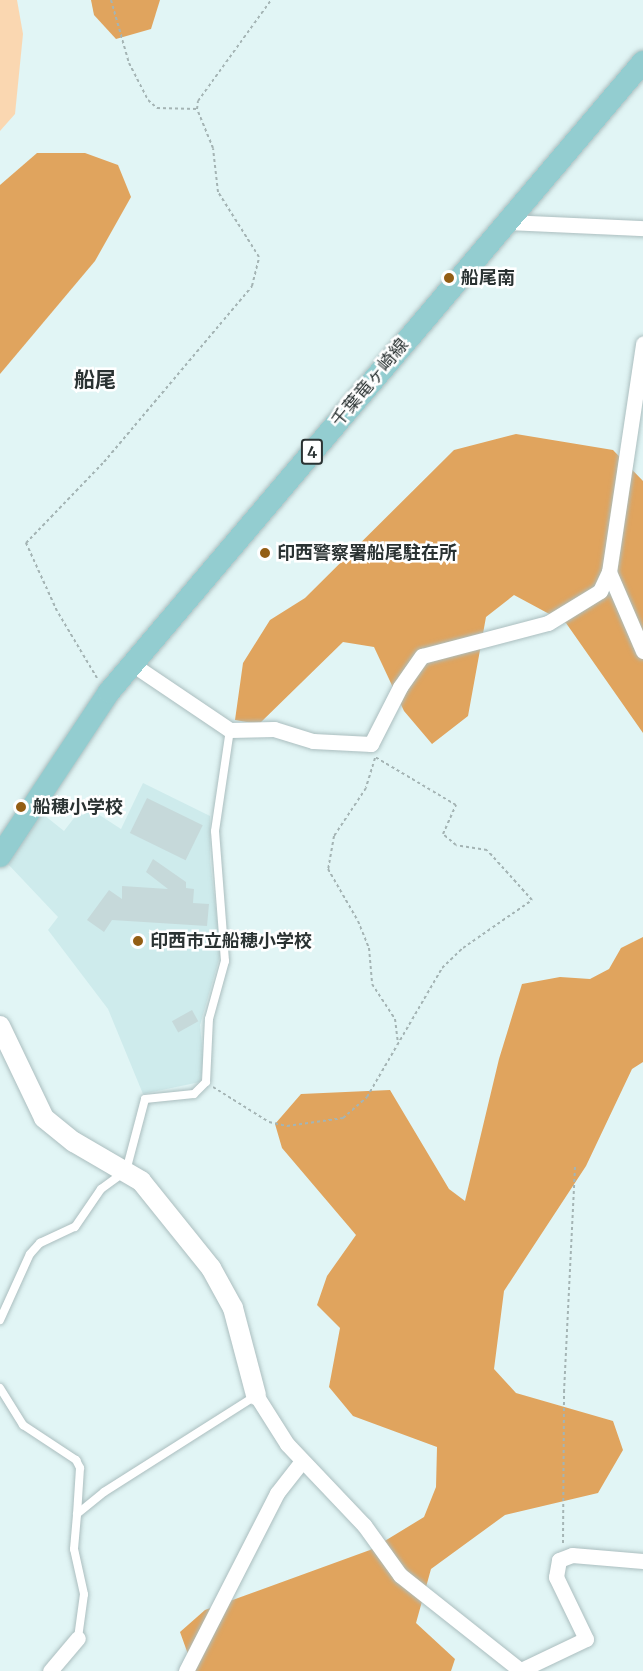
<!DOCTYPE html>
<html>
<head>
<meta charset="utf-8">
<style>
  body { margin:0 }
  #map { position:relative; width:643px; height:1671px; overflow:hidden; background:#e1f5f5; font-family:Merriweather,"Noto Sans JP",serif }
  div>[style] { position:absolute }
  .built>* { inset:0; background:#ceebec }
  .green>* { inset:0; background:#fad7b1 }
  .forest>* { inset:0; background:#e0a45e }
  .building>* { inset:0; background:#c6d9da; transform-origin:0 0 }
  .path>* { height:2px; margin-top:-1px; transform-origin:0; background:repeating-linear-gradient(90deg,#a4b4b4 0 3px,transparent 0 6px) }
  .roads { filter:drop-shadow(0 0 2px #abbebf) drop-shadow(0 0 2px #abbebf) }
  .lane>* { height:8px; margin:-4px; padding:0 4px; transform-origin:4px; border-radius:4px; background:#fff }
  .street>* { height:15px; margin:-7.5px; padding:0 7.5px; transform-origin:7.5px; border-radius:7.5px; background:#fff }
  .secondary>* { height:20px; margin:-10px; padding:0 10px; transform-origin:10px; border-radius:10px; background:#fff }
  .primary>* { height:22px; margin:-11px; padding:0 11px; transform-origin:11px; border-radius:11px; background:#93cdd0 }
  .dots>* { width:16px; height:16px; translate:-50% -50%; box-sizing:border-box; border:3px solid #fff; border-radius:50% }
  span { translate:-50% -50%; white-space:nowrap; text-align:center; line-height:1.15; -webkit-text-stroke:5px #fff; paint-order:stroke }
  .shield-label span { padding:2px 4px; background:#fff; border:2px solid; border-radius:4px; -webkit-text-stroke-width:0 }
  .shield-label { font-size:16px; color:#2a3232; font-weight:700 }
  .poi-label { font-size:18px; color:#2a3232; font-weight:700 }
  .left { translate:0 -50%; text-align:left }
  .street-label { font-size:18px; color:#2a3232 }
  .quarter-label { font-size:21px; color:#2a3232; font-weight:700 }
</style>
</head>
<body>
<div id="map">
  <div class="built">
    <i style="clip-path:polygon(143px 783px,210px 816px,210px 860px,221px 952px,200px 1025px,204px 1065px,200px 1082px,143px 1094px,108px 1009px,48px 930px,58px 917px,7px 863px,39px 811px,64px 831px,84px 805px,121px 829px)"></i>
  </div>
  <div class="green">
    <i style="clip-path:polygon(0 0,17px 0,23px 34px,15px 114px,0 131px)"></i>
  </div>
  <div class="forest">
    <i style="clip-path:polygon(91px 0,160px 0,151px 29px,116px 39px,94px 15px)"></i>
    <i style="clip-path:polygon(37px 153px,85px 153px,118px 165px,131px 197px,95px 261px,0 374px,0 185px)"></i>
    <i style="clip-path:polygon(516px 434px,613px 450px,643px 481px,643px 733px,566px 623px,514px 595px,486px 617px,468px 716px,432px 744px,404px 711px,374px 647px,343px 642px,259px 724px,235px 720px,243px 663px,270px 620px,305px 598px,454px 450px)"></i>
    <i style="clip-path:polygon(643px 937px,643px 1062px,632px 1069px,586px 1166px,504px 1291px,494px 1369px,516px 1393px,613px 1421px,623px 1450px,598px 1493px,505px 1515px,431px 1569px,416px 1623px,455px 1659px,451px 1671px,194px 1671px,180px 1632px,205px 1610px,370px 1550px,424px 1517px,436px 1487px,437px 1447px,353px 1416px,329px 1387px,340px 1328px,317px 1305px,327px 1276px,356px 1235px,282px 1148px,275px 1124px,301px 1094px,390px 1090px,449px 1189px,465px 1201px,499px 1059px,522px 984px,560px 977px,590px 979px,609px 969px,621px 948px)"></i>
  </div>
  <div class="building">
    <i style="left:147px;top:798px;width:62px;height:39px;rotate:26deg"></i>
    <i style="clip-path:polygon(153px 859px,186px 882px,186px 888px,194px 889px,193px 903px,209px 904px,207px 926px,112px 920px,104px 932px,87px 920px,109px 890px,122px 899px,122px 886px,168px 889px,146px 872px)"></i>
    <i style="left:192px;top:1010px;width:13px;height:23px;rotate:61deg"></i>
  </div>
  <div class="path">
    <i style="left:111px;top:0;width:66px;rotate:74.1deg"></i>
    <i style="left:129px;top:63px;width:42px;rotate:62.8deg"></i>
    <i style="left:148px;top:100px;width:12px;rotate:42deg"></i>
    <i style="left:157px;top:108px;width:40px;rotate:1.4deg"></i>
    <i style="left:97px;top:678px;width:78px;rotate:-120.8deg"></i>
    <i style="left:57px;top:611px;width:75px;rotate:-114.5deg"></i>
    <i style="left:26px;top:543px;width:112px;rotate:-46.1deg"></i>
    <i style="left:104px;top:462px;width:230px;rotate:-49.9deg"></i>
    <i style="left:252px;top:286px;width:30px;rotate:-76deg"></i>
    <i style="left:259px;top:257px;width:77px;rotate:-122.2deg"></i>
    <i style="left:218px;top:192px;width:44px;rotate:-96.5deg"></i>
    <i style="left:213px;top:148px;width:42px;rotate:-112.3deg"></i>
    <i style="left:197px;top:109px;width:8px;rotate:-83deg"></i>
    <i style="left:198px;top:101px;width:125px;rotate:-54.1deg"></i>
    <i style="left:375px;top:758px;width:31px;rotate:107deg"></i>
    <i style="left:366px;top:788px;width:58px;rotate:123.7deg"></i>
    <i style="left:334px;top:836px;width:34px;rotate:100deg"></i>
    <i style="left:328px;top:869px;width:60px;rotate:60deg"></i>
    <i style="left:358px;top:921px;width:29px;rotate:68deg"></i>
    <i style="left:369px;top:948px;width:36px;rotate:85deg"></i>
    <i style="left:372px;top:984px;width:42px;rotate:56.7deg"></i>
    <i style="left:395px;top:1019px;width:25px;rotate:83deg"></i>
    <i style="left:213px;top:1087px;width:66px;rotate:32deg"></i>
    <i style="left:269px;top:1122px;width:18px;rotate:13deg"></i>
    <i style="left:287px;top:1126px;width:57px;rotate:-8.1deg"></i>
    <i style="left:343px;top:1118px;width:32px;rotate:-41deg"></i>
    <i style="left:367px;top:1097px;width:149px;rotate:-59.8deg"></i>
    <i style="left:442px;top:968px;width:29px;rotate:-44deg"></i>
    <i style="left:463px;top:948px;width:84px;rotate:-34.8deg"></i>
    <i style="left:532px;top:900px;width:67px;rotate:-132deg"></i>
    <i style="left:487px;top:850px;width:31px;rotate:-171deg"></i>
    <i style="left:456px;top:845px;width:17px;rotate:-140deg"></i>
    <i style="left:443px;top:834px;width:32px;rotate:-66deg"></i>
    <i style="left:456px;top:805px;width:94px;rotate:-149.3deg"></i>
    <i style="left:563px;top:1543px;width:151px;rotate:-89.6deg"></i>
    <i style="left:564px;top:1392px;width:226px;rotate:-87.2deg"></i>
  </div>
  <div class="roads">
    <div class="lane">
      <i style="left:0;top:1320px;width:72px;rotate:-65.6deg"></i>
      <i style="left:30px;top:1254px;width:15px;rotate:-48deg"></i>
      <i style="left:40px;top:1243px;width:38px;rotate:-25deg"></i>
      <i style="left:75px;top:1227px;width:46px;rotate:-55.6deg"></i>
      <i style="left:101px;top:1189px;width:31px;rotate:-36deg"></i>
      <i style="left:126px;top:1171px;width:74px;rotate:-75.2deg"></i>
      <i style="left:145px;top:1099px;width:49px;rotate:-5.8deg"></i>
      <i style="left:194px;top:1094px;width:17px;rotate:-45deg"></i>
      <i style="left:206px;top:1082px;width:63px;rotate:-87.3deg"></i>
      <i style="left:209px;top:1019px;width:60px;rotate:-74.6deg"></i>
      <i style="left:225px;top:961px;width:130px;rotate:-94.4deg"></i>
      <i style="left:215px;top:831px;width:102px;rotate:-81.6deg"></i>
      <i style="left:0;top:1388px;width:44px;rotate:58.1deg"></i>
      <i style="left:23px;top:1425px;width:64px;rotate:33.4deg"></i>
      <i style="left:76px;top:1460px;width:9px;rotate:63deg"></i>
      <i style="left:80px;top:1468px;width:46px;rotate:93.7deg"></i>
      <i style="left:78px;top:1638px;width:44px;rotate:-82.2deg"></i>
      <i style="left:84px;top:1594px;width:46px;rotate:-102.5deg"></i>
      <i style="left:74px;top:1549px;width:35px;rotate:-85deg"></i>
      <i style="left:77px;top:1514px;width:35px;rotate:-39deg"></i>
      <i style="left:104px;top:1492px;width:179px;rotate:-32.4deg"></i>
    </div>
    <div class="street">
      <i style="left:509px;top:222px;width:134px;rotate:2.6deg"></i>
      <i style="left:609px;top:572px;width:231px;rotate:-81.5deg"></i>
      <i style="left:132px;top:664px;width:118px;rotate:34deg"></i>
      <i style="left:230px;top:730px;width:44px;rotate:-1.3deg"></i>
      <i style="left:274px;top:729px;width:41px;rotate:17.1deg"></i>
      <i style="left:313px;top:741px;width:58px;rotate:3deg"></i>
      <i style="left:371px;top:744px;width:64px;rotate:-63deg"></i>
      <i style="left:400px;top:687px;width:38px;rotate:-55deg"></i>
      <i style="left:422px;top:656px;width:130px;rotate:-14.7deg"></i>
      <i style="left:548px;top:623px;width:61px;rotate:-31.6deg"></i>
      <i style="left:600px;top:591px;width:21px;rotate:-65deg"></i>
      <i style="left:609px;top:572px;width:86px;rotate:66.7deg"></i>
      <i style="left:256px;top:1395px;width:58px;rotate:57.7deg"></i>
      <i style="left:287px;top:1444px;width:112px;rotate:46.5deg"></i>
      <i style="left:364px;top:1525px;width:62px;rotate:54.2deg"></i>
      <i style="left:400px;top:1575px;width:154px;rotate:38.4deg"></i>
      <i style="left:521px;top:1670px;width:72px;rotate:-25.5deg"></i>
      <i style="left:586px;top:1639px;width:69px;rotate:-115.8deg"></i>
      <i style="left:556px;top:1577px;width:17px;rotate:-80deg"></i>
      <i style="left:559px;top:1560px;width:14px;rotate:-21deg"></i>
      <i style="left:572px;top:1555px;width:71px;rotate:4.8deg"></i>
      <i style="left:50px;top:1671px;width:43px;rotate:-49.7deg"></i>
      <i style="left:186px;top:1671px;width:200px;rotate:-62.9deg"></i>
      <i style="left:277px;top:1493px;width:39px;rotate:-52deg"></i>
    </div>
    <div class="secondary">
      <i style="left:0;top:1026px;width:102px;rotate:64.4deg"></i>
      <i style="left:44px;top:1118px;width:38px;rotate:39deg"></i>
      <i style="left:74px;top:1142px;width:78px;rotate:30.2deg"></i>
      <i style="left:141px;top:1181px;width:112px;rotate:51.2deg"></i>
      <i style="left:211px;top:1268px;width:46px;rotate:61.2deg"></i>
      <i style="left:233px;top:1308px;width:90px;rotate:75.2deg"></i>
    </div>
    <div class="primary">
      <i style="left:0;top:856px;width:197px;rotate:-56.4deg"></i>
      <i style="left:109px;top:692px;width:826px;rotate:-49.71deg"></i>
    </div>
  </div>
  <div class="dots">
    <i style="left:449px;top:278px;background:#935e14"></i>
    <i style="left:265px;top:553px;background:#935e14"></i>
    <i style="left:21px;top:807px;background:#935e14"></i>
    <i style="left:138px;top:941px;background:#935e14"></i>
  </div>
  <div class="shield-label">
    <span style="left:312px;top:452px">4</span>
  </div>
  <div class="poi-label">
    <span class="left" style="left:461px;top:278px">船尾南</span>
    <span class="left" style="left:277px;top:553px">印西警察署船尾駐在所</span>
    <span class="left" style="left:33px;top:807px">船穂小学校</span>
    <span class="left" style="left:150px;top:941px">印西市立船穂小学校</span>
  </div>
  <div class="street-label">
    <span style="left:370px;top:383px;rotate:-50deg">千葉竜ヶ崎線</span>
  </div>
  <div class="quarter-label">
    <span style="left:95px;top:380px">船尾</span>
  </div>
</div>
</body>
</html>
